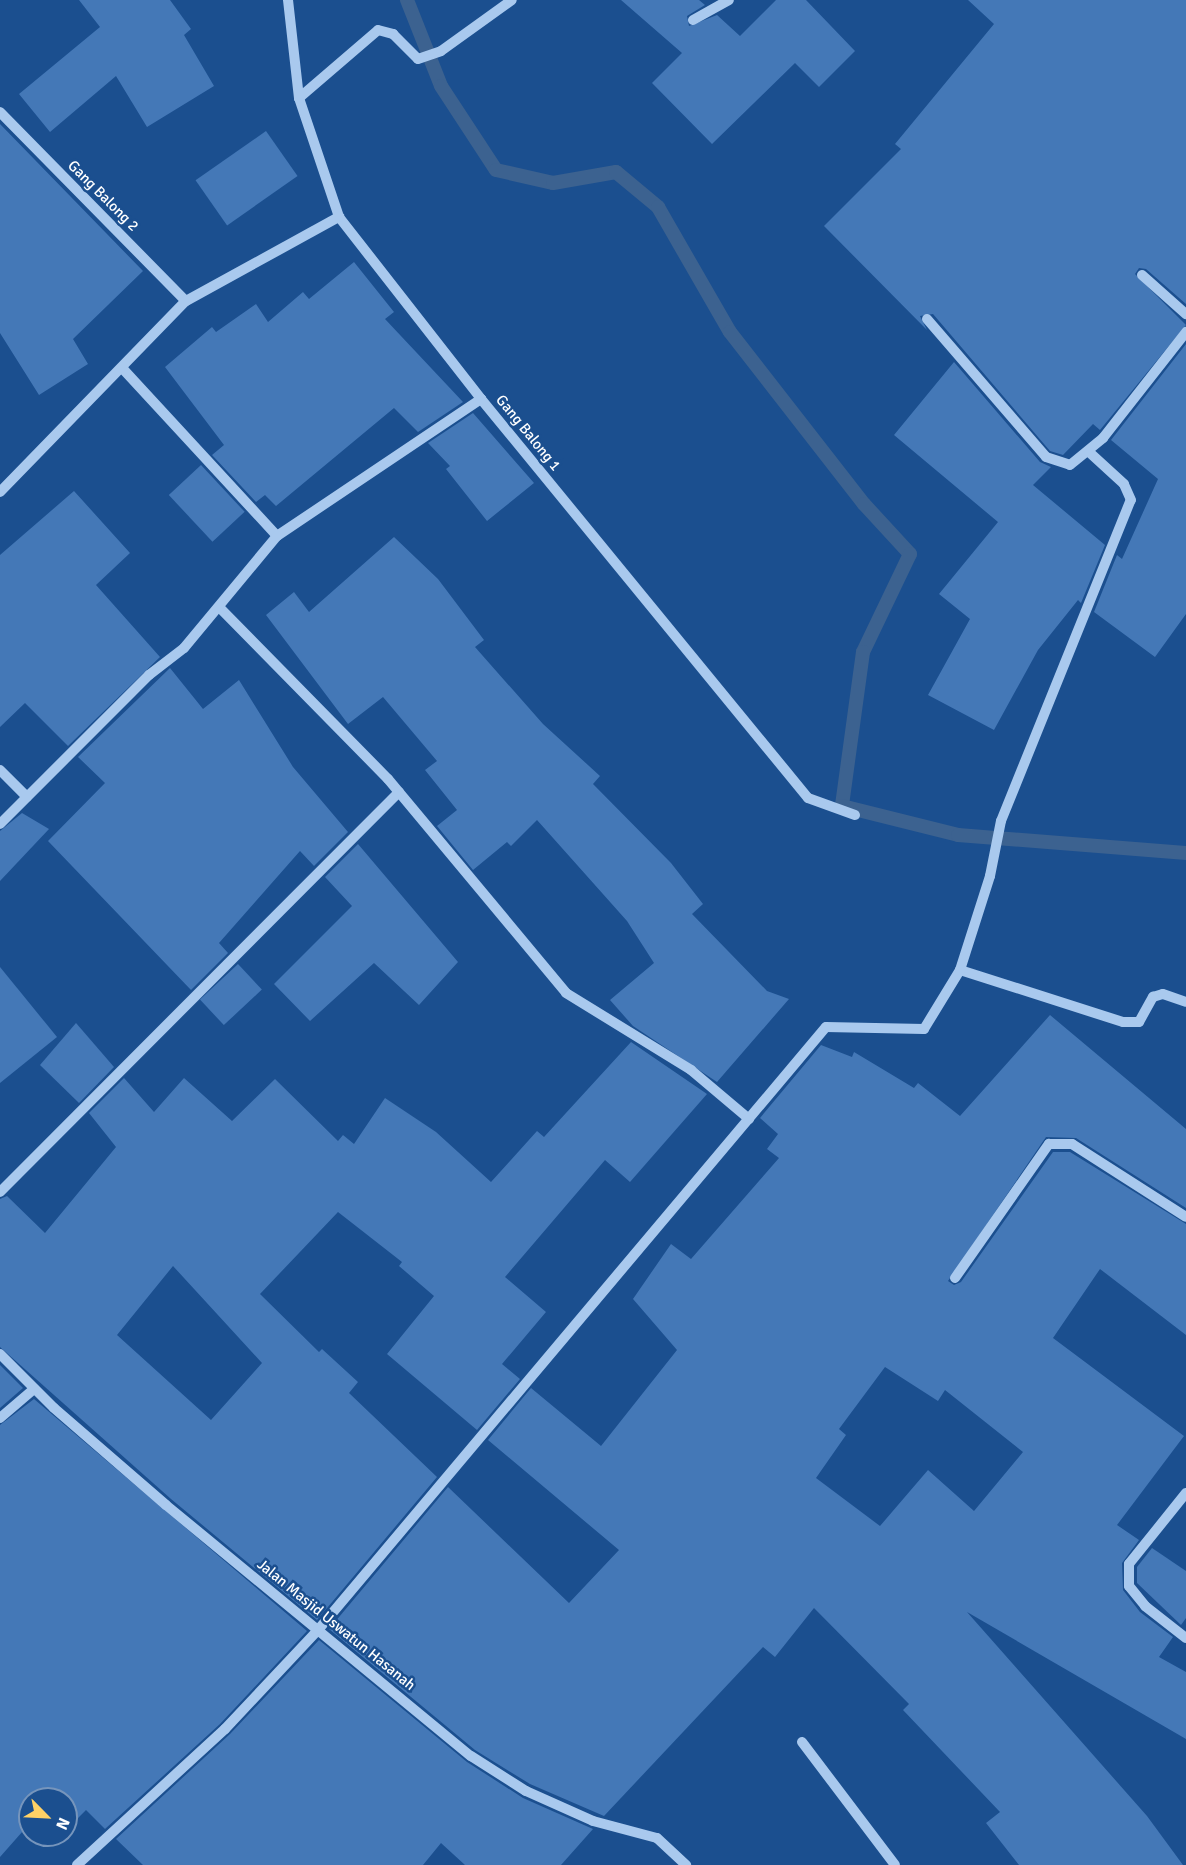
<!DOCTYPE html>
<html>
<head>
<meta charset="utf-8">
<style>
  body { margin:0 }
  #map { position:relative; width:1186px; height:1865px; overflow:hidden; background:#1b4f8f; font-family:Signika,sans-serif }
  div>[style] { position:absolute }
  .stream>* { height:14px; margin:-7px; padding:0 7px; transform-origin:7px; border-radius:7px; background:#3c6290 }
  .building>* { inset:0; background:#4478b7; transform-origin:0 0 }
  .minor>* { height:10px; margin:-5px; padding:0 5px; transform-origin:5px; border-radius:5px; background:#a9c9ee }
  span { translate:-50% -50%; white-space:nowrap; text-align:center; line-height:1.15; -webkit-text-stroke:5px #1b4f8f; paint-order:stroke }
  .street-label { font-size:15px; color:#fff }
  .north { position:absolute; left:18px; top:1787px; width:60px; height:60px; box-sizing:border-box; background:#1b4f8f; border:2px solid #7695bc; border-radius:50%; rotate:114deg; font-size:16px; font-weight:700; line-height:24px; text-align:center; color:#fff }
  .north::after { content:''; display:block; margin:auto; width:21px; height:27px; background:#ffd166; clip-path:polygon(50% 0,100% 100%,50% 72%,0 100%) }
</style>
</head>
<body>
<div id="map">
  <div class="stream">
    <i style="left:407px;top:0;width:92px;rotate:68.4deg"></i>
    <i style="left:441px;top:86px;width:100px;rotate:56.8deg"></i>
    <i style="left:496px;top:170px;width:58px;rotate:12.8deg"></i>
    <i style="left:553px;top:183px;width:64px;rotate:-9.9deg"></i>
    <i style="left:616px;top:172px;width:55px;rotate:39.8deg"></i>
    <i style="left:658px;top:207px;width:144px;rotate:60.1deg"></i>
    <i style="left:730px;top:332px;width:218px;rotate:52.1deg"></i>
    <i style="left:864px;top:504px;width:68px;rotate:47.4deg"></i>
    <i style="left:910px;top:554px;width:109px;rotate:115.6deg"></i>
    <i style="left:863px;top:652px;width:155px;rotate:97.8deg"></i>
    <i style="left:842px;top:806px;width:120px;rotate:14deg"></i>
    <i style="left:958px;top:835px;width:229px;rotate:4.5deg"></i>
  </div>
  <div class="building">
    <i style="clip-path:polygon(79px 0,170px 0,191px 29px,184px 35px,214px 86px,147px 127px,116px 76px,50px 132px,19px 94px,100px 27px)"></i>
    <i style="clip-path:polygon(621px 0,699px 0,705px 5px,687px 16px,689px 26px,717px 15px,740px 36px,776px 0,806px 0,855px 51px,819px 87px,795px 63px,712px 144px,652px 83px,682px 53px)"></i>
    <i style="clip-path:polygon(968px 0,1186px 0,1186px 304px,1146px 269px,1139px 268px,1135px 274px,1186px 325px,1100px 430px,1093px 424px,1063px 455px,1050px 451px,933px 314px,920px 316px,927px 330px,824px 226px,901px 149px,895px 144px,994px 24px)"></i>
    <i style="clip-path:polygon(0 124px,143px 271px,73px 339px,88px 364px,39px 395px,0 333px)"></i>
    <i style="left:266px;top:131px;width:55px;height:86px;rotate:55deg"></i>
    <i style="clip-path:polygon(354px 262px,394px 312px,385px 319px,463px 402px,418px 432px,394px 408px,276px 506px,265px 495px,256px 502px,212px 455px,224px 445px,165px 367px,212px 327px,216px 332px,256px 304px,268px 322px,303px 292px,309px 299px)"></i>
    <i style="clip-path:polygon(1186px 344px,1186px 614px,1155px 657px,1094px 612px,1117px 555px,1122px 559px,1158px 479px,1111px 440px)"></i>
    <i style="clip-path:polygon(954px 362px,1040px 462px,1051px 467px,1033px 485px,1105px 545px,1081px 603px,1078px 600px,1038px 650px,994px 730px,928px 695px,970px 619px,939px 594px,998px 522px,894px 435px)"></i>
    <i style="clip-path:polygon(473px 413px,534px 483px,487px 521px,446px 469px,450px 466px,428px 443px)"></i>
    <i style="left:201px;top:465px;width:64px;height:44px;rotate:47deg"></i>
    <i style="clip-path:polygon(74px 491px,130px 553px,96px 585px,160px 657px,68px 746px,25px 703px,0 727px,0 555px)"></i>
    <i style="clip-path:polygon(394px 537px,438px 579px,484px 640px,475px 647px,543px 724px,600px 776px,593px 784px,671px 863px,703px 904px,692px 914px,767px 991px,789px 999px,717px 1082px,633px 1026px,610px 1000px,654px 963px,627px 921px,537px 820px,511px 846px,507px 842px,473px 870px,437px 826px,457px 810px,425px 770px,437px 761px,383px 697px,348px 724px,266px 615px,294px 592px,309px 612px)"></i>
    <i style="clip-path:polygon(170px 668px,203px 709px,239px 680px,293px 767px,348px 832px,314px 866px,300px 851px,219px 943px,228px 953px,191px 990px,48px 841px,105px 783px,78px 757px)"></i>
    <i style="clip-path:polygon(22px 813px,49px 829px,0 881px,0 831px)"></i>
    <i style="clip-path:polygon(358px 844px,458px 962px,419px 1005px,374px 963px,310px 1021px,274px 984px,352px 906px,325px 877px)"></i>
    <i style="left:238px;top:964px;width:35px;height:52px;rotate:47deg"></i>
    <i style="clip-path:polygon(0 967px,57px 1037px,0 1083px)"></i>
    <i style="clip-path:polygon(evenodd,1050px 1015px,1186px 1129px,1186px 1208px,1076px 1138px,1046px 1137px,948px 1281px,954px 1285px,961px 1282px,1053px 1152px,1070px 1152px,1186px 1224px,1186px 1335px,1100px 1269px,1053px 1338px,1184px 1436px,1117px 1525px,1139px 1540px,1122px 1563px,1123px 1590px,1140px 1612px,1173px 1637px,1159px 1657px,1186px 1672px,1186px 1739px,967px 1612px,1147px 1816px,1183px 1865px,1019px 1865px,986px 1823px,1000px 1812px,903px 1710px,909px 1704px,814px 1608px,775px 1657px,763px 1647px,604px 1816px,530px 1784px,475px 1750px,329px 1629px,448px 1487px,569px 1603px,619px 1550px,488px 1440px,531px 1388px,601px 1446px,677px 1350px,633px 1299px,671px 1244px,691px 1259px,779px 1158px,767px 1149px,778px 1134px,760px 1118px,821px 1045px,852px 1057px,854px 1052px,914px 1088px,918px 1083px,960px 1116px,1050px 1015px,885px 1367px,938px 1401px,945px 1390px,1023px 1452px,974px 1511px,928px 1470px,880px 1526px,816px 1478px,846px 1435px,839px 1429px,885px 1367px)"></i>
    <i style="clip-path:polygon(76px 1023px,114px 1067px,79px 1103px,40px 1065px)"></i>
    <i style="clip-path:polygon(evenodd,631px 1042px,707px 1094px,630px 1182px,605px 1160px,505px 1277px,546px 1312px,502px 1364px,520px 1379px,477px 1430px,387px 1354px,434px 1296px,399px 1266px,402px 1262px,338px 1212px,260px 1294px,319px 1352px,322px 1349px,358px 1382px,349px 1393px,437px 1477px,317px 1620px,171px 1499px,0 1347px,0 1199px,7px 1196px,45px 1233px,116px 1147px,89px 1113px,124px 1078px,154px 1112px,184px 1078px,232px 1121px,275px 1079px,338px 1141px,343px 1135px,354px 1144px,385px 1098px,436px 1132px,491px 1182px,537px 1131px,544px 1137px,631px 1042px,173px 1266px,262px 1363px,211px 1420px,117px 1335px,173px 1266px)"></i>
    <i style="clip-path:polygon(0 1365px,23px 1388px,0 1408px)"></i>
    <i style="clip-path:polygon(34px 1399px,307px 1631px,220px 1724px,105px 1829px,86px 1810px,75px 1821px,66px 1813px,66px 1799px,30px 1799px,30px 1823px,0 1857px,0 1425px)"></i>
    <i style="clip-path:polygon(1152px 1548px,1186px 1571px,1186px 1618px,1181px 1625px,1137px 1583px,1137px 1567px)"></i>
    <i style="clip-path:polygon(319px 1640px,467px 1762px,523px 1798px,593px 1829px,561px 1865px,465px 1865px,441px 1843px,423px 1865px,143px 1865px,116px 1839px,230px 1734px)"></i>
  </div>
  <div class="minor">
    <i style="left:288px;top:0;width:99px;rotate:83.6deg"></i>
    <i style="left:299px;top:98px;width:126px;rotate:71.4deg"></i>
    <i style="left:339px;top:217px;width:231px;rotate:52deg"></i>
    <i style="left:481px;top:399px;width:516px;rotate:50.66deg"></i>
    <i style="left:808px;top:798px;width:50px;rotate:19.9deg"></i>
    <i style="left:693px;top:20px;width:41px;rotate:-29.1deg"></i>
    <i style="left:299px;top:98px;width:104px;rotate:-40.7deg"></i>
    <i style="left:378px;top:30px;width:16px;rotate:15deg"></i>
    <i style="left:393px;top:34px;width:35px;rotate:45deg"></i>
    <i style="left:418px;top:59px;width:24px;rotate:-19deg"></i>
    <i style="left:441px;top:51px;width:87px;rotate:-35.7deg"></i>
    <i style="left:0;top:112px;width:265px;rotate:45.5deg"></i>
    <i style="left:1142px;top:275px;width:59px;rotate:41.6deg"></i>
    <i style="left:927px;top:319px;width:182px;rotate:49.2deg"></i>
    <i style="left:1046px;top:457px;width:25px;rotate:18deg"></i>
    <i style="left:1070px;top:465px;width:43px;rotate:-39.3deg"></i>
    <i style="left:1103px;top:438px;width:135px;rotate:-51.9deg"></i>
    <i style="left:123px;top:369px;width:227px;rotate:47.3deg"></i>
    <i style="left:0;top:492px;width:267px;rotate:-45.8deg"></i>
    <i style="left:186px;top:301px;width:175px;rotate:-28.8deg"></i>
    <i style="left:219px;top:607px;width:241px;rotate:45.5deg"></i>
    <i style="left:388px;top:779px;width:278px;rotate:50.2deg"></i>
    <i style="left:566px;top:993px;width:147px;rotate:31.6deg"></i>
    <i style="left:691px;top:1070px;width:76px;rotate:40.2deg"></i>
    <i style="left:0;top:770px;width:38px;rotate:45deg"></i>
    <i style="left:0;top:824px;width:211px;rotate:-45deg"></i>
    <i style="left:149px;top:675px;width:44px;rotate:-37.6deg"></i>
    <i style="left:184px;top:648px;width:146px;rotate:-50.3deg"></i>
    <i style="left:277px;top:536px;width:246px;rotate:-33.9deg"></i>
    <i style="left:960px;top:970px;width:171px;rotate:17.7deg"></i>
    <i style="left:1123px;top:1022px;width:16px"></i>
    <i style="left:1139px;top:1022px;width:29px;rotate:-61deg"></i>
    <i style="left:1153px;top:997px;width:10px;rotate:-17deg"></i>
    <i style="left:1163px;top:994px;width:24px;rotate:19deg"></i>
    <i style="left:0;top:1192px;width:565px;rotate:-45.07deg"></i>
    <i style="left:955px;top:1278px;width:164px;rotate:-55deg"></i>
    <i style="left:1049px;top:1144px;width:23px"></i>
    <i style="left:1072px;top:1144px;width:135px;rotate:32.6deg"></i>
    <i style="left:0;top:1354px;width:76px;rotate:45deg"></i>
    <i style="left:54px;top:1408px;width:148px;rotate:40.9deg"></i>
    <i style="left:166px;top:1505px;width:395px;rotate:39.5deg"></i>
    <i style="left:471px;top:1756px;width:65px;rotate:32.5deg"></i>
    <i style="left:526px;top:1791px;width:73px;rotate:24.1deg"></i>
    <i style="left:593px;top:1821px;width:66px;rotate:14.9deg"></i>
    <i style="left:657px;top:1838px;width:40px;rotate:43deg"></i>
    <i style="left:0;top:1418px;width:45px;rotate:-40.5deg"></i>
    <i style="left:1186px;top:1493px;width:91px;rotate:128.8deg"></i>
    <i style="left:1129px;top:1564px;width:22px;rotate:90deg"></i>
    <i style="left:1129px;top:1586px;width:26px;rotate:51deg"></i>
    <i style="left:1145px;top:1606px;width:52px;rotate:38deg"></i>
    <i style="left:802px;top:1742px;width:154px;rotate:52.9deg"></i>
    <i style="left:77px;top:1865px;width:201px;rotate:-42.6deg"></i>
    <i style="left:225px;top:1729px;width:136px;rotate:-46.8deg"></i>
    <i style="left:318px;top:1630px;width:788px;rotate:-49.89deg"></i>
    <i style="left:826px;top:1027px;width:98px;rotate:1.2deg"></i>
    <i style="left:924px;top:1029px;width:69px;rotate:-58.6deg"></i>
    <i style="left:960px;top:970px;width:99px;rotate:-72.3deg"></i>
    <i style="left:990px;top:876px;width:56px;rotate:-78.7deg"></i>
    <i style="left:1001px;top:821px;width:346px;rotate:-68deg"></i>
    <i style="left:1131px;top:500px;width:17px;rotate:-114deg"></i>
    <i style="left:1124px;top:484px;width:47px;rotate:-137.6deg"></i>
  </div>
  <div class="street-label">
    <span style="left:103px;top:196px;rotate:45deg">Gang Balong 2</span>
    <span style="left:528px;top:433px;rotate:51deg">Gang Balong 1</span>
    <span style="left:336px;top:1625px;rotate:39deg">Jalan Masjid Uswatun Hasanah</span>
  </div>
  <div class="north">N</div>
</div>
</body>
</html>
